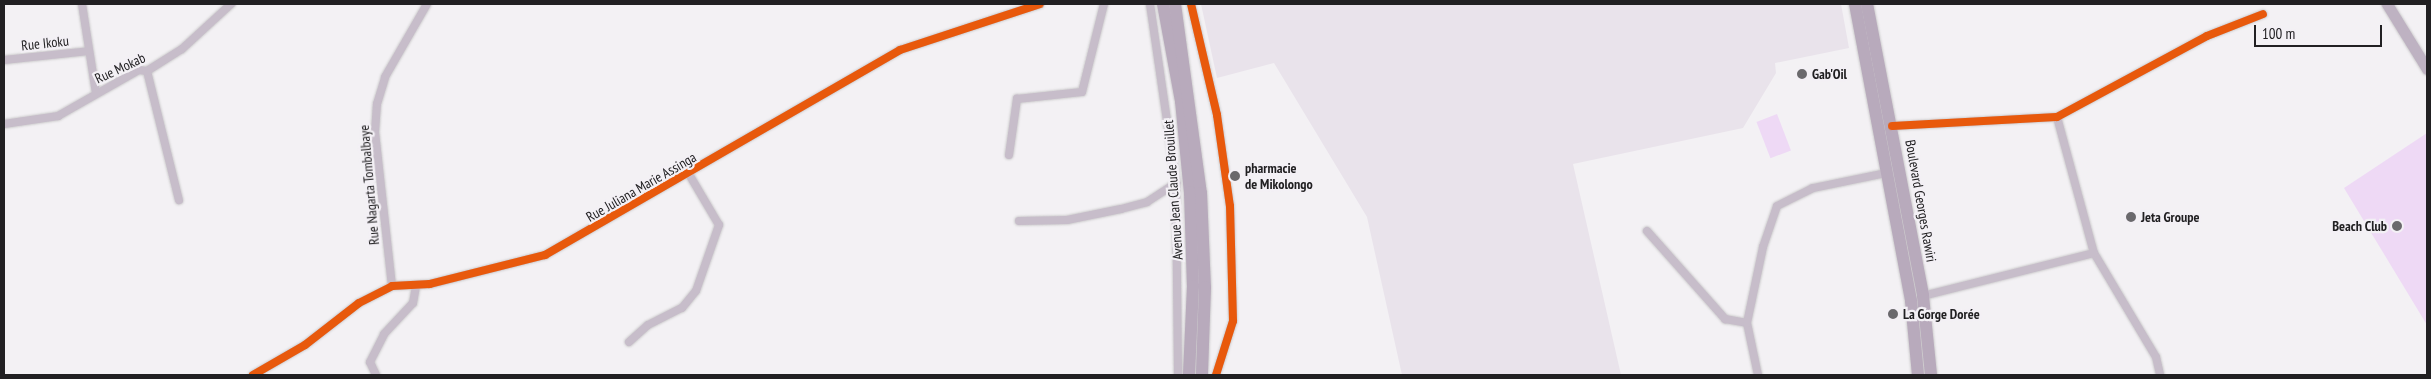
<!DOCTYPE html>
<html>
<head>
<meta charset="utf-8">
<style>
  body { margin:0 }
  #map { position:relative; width:2431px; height:379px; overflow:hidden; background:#f3f1f4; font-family:"PT Sans Narrow",sans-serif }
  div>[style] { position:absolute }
  .built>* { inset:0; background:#e9e3eb }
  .green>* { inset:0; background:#eed9f5; transform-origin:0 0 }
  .roads { filter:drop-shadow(0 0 1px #cdcccd) drop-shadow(0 0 1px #cdcccd) }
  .street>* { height:8px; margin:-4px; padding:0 4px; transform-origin:4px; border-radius:4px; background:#c7bdca }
  .secondary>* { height:11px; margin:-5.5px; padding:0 5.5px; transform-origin:5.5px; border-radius:5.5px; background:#beb2c2 }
  .primary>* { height:12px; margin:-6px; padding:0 6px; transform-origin:6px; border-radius:6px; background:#b8aabc }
  .cycleway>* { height:8px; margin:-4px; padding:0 4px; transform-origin:4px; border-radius:4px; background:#e8590c }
  .dots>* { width:14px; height:14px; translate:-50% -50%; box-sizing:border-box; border:2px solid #f3f0f5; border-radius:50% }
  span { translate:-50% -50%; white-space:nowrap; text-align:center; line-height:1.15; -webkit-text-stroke:4.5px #f3f0f5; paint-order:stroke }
  .street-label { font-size:14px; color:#212022 }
  .poi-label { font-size:14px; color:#212022; font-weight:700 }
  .left { translate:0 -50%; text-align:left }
  .right { translate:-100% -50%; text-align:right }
  .frame { position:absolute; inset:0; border:5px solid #212022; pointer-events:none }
  .scale { position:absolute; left:2254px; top:25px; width:128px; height:22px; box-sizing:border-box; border:2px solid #212022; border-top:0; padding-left:6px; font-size:15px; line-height:18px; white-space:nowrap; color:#212022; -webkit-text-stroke:4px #f3f0f5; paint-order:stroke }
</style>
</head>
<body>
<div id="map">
  <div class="built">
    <i style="clip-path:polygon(1201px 4px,1841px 4px,1849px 48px,1775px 63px,1776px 73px,1743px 128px,1573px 164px,1621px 375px,1402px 375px,1367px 217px,1274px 63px,1217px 78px)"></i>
  </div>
  <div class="green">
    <i style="left:1777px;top:114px;width:39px;height:22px;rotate:69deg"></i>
    <i style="clip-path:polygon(2427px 133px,2427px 325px,2344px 188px)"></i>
  </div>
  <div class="roads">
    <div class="street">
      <i style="left:82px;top:4px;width:90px;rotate:81.1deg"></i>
      <i style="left:1150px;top:4px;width:181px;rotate:81.7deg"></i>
      <i style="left:1176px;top:183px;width:192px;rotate:89.4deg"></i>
      <i style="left:1191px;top:4px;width:114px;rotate:76.8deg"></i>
      <i style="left:1217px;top:115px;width:92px;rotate:81.9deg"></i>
      <i style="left:1230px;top:206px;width:115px;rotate:88.5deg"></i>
      <i style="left:1233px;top:321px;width:57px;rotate:107.5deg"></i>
      <i style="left:4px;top:60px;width:85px;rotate:-6deg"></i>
      <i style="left:147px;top:71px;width:133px;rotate:76.1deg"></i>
      <i style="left:2057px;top:117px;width:141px;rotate:74.8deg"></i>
      <i style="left:2094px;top:253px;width:121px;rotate:59.2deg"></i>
      <i style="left:2156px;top:357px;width:18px;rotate:77deg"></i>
      <i style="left:4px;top:124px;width:55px;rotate:-8.4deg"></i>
      <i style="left:58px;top:116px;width:93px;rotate:-29.6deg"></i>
      <i style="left:139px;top:70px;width:8px;rotate:7deg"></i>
      <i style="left:147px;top:71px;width:41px;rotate:-32.2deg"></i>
      <i style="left:182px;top:49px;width:67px;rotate:-42.6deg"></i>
      <i style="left:1892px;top:126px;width:165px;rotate:-3.1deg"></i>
      <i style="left:2057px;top:117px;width:170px;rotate:-28.4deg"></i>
      <i style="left:2207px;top:36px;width:60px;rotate:-21.4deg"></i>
      <i style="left:1009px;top:155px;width:57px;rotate:-81.9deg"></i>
      <i style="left:1017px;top:99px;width:65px;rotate:-6.1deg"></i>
      <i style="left:1082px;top:92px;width:91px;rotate:-76deg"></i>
      <i style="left:1019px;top:221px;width:48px;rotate:-1.2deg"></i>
      <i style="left:1067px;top:220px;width:55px;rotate:-11.5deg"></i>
      <i style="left:1121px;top:209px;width:27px;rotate:-15deg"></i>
      <i style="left:1147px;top:202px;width:35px;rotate:-33deg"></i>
      <i style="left:1647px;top:231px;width:118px;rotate:48.4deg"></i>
      <i style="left:1725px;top:319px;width:22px;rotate:10deg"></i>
      <i style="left:392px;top:286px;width:155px;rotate:-96.3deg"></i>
      <i style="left:375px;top:132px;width:28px;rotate:-86deg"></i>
      <i style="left:377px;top:104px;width:28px;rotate:-73deg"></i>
      <i style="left:385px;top:77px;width:84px;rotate:-60.1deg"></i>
      <i style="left:1923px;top:296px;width:176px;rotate:-14.1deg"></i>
      <i style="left:629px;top:342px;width:25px;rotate:-42deg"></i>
      <i style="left:648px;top:325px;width:38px;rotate:-27deg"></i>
      <i style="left:682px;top:308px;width:22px;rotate:-51deg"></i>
      <i style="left:696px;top:291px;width:70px;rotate:-70.8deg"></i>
      <i style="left:719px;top:225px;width:59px;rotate:-120.5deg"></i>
      <i style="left:253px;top:375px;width:60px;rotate:-30deg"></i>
      <i style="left:305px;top:345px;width:68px;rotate:-37.9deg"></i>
      <i style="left:359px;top:303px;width:37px;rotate:-27deg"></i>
      <i style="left:392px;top:286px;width:38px;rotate:-3deg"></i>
      <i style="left:430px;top:284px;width:119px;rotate:-14.2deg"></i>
      <i style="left:545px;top:255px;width:410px;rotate:-30deg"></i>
      <i style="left:900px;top:50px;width:147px;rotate:-18.2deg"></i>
      <i style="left:376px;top:375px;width:14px;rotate:-115deg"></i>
      <i style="left:370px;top:362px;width:31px;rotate:-63deg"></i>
      <i style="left:384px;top:334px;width:42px;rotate:-46.9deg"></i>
      <i style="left:413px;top:303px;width:17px;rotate:-80deg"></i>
      <i style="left:1758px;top:375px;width:53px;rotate:-101.9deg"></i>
      <i style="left:1747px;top:323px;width:78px;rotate:-78.1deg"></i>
      <i style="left:1763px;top:247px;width:43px;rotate:-71.1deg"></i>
      <i style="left:1777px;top:206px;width:40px;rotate:-26.6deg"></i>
      <i style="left:1813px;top:188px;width:75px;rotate:-11.6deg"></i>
    </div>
    <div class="secondary">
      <i style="left:2387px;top:4px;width:76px;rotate:58.4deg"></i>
    </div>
    <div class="primary">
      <i style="left:1163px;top:4px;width:99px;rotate:79.5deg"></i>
      <i style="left:1181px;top:101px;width:91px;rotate:84.4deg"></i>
      <i style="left:1190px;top:192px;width:94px;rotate:88.2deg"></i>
      <i style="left:1193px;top:286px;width:89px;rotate:92.6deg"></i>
      <i style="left:1175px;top:4px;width:191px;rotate:82.2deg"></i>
      <i style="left:1201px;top:193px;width:94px;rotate:87.6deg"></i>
      <i style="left:1205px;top:287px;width:88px;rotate:92deg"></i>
      <i style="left:1855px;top:4px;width:302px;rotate:79.3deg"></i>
      <i style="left:1911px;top:301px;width:74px;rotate:84.6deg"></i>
      <i style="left:1867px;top:4px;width:297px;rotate:79.1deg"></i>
      <i style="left:1923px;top:296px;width:79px;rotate:84.2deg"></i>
    </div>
  </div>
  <div class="cycleway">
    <i style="left:1191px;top:4px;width:114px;rotate:76.8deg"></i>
    <i style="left:1217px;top:115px;width:92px;rotate:81.9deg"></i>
    <i style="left:1230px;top:206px;width:115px;rotate:88.5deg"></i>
    <i style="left:1233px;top:321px;width:57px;rotate:107.5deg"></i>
    <i style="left:1892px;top:126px;width:165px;rotate:-3.1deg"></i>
    <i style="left:2057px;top:117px;width:170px;rotate:-28.4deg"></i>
    <i style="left:2207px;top:36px;width:60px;rotate:-21.4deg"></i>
    <i style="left:253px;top:375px;width:60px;rotate:-30deg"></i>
    <i style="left:305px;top:345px;width:68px;rotate:-37.9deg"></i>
    <i style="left:359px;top:303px;width:37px;rotate:-27deg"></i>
    <i style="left:392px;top:286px;width:38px;rotate:-3deg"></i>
    <i style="left:430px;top:284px;width:119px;rotate:-14.2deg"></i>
    <i style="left:545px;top:255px;width:410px;rotate:-30deg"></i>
    <i style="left:900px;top:50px;width:147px;rotate:-18.2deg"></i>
  </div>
  <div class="dots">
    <i style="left:1802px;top:74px;background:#6a696c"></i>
    <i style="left:1235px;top:176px;background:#6a696c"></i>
    <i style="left:2131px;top:217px;background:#6a696c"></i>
    <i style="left:2397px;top:226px;background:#6a696c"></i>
    <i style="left:1893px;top:314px;background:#6a696c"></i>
  </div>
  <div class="street-label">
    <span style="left:45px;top:43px;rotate:-6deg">Rue Ikoku</span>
    <span style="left:120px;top:68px;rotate:-25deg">Rue Mokab</span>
    <span style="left:369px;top:185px;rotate:-95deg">Rue Nagarta Tombalbaye</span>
    <span style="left:641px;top:187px;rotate:-30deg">Rue Juliana Marie Assinga</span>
    <span style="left:1173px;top:190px;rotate:-94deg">Avenue Jean Claude Brouillet</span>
    <span style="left:1921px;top:201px;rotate:80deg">Boulevard Georges Rawiri</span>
  </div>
  <div class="poi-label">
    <span class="left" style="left:1812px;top:74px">Gab'Oil</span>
    <span class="left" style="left:1245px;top:176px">pharmacie<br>de Mikolongo</span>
    <span class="left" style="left:2141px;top:217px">Jeta Groupe</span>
    <span class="right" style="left:2387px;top:226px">Beach Club</span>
    <span class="left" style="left:1903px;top:314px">La Gorge Dorée</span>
  </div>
  <div class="frame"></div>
  <div class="scale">100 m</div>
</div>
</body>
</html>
